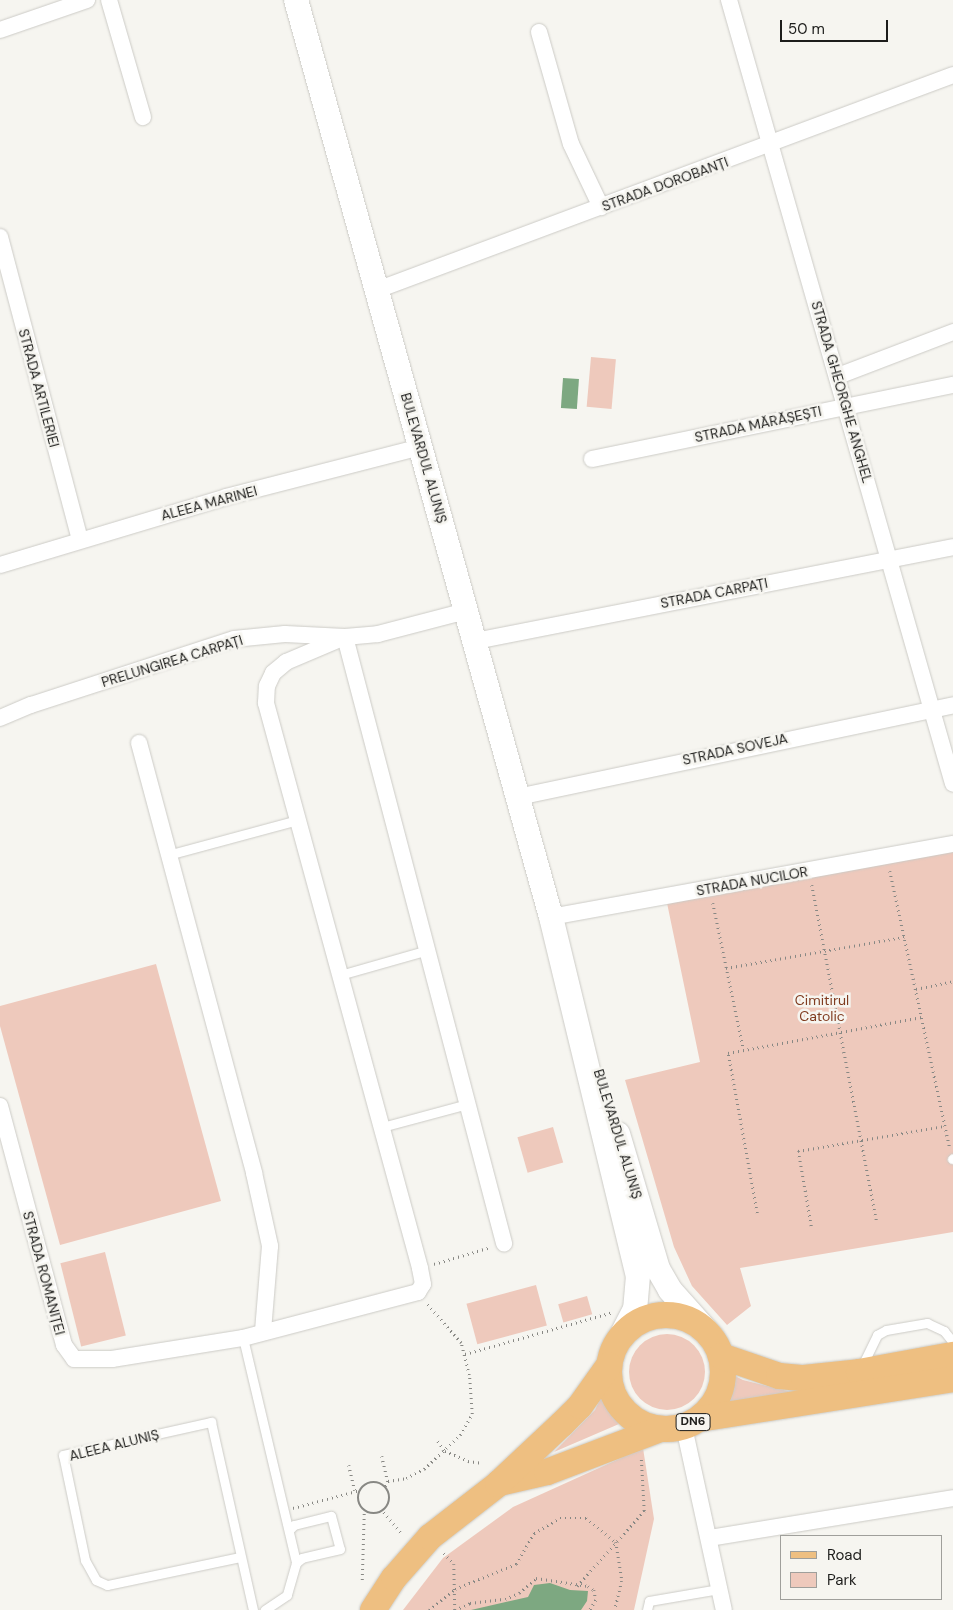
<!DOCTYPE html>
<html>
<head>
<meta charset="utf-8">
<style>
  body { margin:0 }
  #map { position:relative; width:953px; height:1610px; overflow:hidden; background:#f6f5f0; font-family:"DM Sans",sans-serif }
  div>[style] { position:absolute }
  .green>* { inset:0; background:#eec9bc; transform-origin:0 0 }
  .round { border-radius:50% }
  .water>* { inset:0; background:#7da881; transform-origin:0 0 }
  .path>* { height:2.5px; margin-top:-1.25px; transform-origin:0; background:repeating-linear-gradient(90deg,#888884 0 1px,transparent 0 5px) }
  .path>.ring { margin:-1.25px; padding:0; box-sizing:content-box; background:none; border:2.5px solid #888884; border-radius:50% }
  .roads { filter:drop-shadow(0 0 1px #cccbc6) drop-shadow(0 0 1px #cccbc6) }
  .lane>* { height:9px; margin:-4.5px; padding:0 4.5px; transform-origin:4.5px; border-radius:4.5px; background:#fff }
  .street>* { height:16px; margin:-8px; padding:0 8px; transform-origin:8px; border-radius:8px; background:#fff }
  .secondary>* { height:24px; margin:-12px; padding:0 12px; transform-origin:12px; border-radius:12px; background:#fff }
  .primary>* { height:26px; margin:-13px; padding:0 13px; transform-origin:13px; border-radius:13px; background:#eebf81 }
  .primary>.ring { margin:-13px; padding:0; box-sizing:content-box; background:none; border:26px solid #eebf81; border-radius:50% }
  span { translate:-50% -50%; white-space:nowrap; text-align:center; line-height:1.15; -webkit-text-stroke:5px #f6f5f0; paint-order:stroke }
  .shield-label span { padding:1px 4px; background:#f6f5f0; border:1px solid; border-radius:4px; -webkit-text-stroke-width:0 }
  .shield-label { font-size:12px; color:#1d1d1b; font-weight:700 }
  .street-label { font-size:14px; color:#1d1d1b }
  .park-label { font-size:14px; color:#803c20 }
  .legend { position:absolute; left:780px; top:1535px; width:162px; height:65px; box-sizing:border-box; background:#f6f5f0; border:1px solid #9f9f9b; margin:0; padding:6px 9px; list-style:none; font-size:15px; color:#1d1d1b }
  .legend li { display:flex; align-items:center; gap:10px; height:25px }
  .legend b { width:25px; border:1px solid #9f9f9b }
  .scale { position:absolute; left:780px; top:20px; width:108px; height:22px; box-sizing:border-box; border:2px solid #1d1d1b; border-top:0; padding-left:6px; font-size:15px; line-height:18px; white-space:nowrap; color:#1d1d1b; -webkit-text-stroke:4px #f6f5f0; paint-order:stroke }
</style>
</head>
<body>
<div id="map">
  <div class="green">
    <i style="left:591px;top:357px;width:25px;height:50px;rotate:5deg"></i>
    <i style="clip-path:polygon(953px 851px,953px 1232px,740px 1268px,751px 1306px,727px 1325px,692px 1286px,674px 1247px,625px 1080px,700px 1062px,667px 903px)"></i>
    <i style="clip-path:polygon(156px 964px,221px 1201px,60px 1245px,0 1026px,0 1006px)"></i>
    <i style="left:553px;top:1127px;width:37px;height:37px;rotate:74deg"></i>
    <i style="left:105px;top:1252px;width:86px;height:46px;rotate:76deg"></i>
    <i style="left:536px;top:1285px;width:42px;height:72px;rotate:75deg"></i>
    <i style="left:587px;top:1296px;width:19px;height:30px;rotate:74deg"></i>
    <i class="round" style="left:629px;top:1334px;width:76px;height:76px"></i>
    <i style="clip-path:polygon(731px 1374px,743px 1380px,800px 1394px,724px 1406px,732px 1386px)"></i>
    <i style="clip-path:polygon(603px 1393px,619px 1424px,554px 1452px,595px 1410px)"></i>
    <i style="clip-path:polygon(643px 1448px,654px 1519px,634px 1610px,403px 1610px,443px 1558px,513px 1507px)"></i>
  </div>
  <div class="water">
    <i style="left:563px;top:378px;width:16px;height:30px;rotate:4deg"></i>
    <i style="clip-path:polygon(550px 1583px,570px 1590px,588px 1591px,587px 1601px,581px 1610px,471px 1610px,528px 1597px,534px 1585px)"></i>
  </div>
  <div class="path">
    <i style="left:890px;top:871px;width:284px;rotate:77.8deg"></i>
    <i style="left:812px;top:885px;width:344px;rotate:79.1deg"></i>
    <i style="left:713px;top:903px;width:147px;rotate:78.2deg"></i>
    <i style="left:726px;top:968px;width:181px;rotate:-9.9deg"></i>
    <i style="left:916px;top:989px;width:38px;rotate:-12deg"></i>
    <i style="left:757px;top:1213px;width:163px;rotate:-100.3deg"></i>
    <i style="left:728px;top:1053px;width:197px;rotate:-10.5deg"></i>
    <i style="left:811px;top:1226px;width:76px;rotate:-99.8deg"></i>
    <i style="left:798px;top:1151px;width:149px;rotate:-9.7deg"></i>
    <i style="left:434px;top:1264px;width:59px;rotate:-16.6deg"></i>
    <i style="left:465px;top:1354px;width:154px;rotate:-15.8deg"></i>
    <i style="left:438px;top:1441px;width:12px;rotate:55deg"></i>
    <i style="left:445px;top:1451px;width:25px;rotate:23deg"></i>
    <i style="left:468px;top:1461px;width:15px;rotate:8deg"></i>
    <i style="left:382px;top:1456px;width:26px;rotate:77deg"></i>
    <i style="left:349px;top:1465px;width:26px;rotate:77deg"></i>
    <i class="ring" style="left:358px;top:1482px;width:29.5px;height:29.5px"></i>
    <i style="left:385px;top:1486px;width:6px;rotate:-59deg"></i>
    <i style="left:388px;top:1481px;width:18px;rotate:-9deg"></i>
    <i style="left:406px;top:1478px;width:20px;rotate:-27deg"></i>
    <i style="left:424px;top:1469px;width:50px;rotate:-43.4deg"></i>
    <i style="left:460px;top:1435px;width:24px;rotate:-60deg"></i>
    <i style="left:472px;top:1414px;width:39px;rotate:-94deg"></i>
    <i style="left:469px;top:1375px;width:33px;rotate:-104deg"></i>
    <i style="left:461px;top:1343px;width:53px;rotate:-131.2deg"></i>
    <i style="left:293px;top:1508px;width:69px;rotate:-15deg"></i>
    <i style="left:384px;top:1512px;width:27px;rotate:51deg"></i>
    <i style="left:444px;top:1553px;width:15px;rotate:48deg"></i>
    <i style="left:454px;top:1564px;width:46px;rotate:88.8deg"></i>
    <i style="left:362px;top:1580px;width:69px;rotate:-88.3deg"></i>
    <i style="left:577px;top:1586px;width:101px;rotate:-48.2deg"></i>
    <i style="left:644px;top:1511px;width:54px;rotate:-93.2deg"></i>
    <i style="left:429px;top:1610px;width:33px;rotate:-39deg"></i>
    <i style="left:455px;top:1589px;width:66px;rotate:-22.3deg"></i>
    <i style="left:516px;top:1564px;width:36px;rotate:-60deg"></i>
    <i style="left:534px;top:1533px;width:30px;rotate:-30deg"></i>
    <i style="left:560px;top:1518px;width:26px"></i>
    <i style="left:586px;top:1518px;width:38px;rotate:39deg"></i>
    <i style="left:616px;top:1542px;width:39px;rotate:81deg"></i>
    <i style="left:622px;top:1581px;width:30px;rotate:104deg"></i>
    <i style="left:455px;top:1610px;width:17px;rotate:-25deg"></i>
    <i style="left:470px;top:1603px;width:35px;rotate:-7deg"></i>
    <i style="left:505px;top:1599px;width:15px;rotate:-23deg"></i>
    <i style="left:519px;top:1593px;width:23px;rotate:-41deg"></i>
    <i style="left:536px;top:1578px;width:53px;rotate:8.7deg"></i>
    <i style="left:588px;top:1586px;width:7px;rotate:34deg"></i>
    <i style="left:594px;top:1590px;width:10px;rotate:79deg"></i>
    <i style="left:596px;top:1600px;width:12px;rotate:121deg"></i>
  </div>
  <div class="roads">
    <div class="lane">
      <i style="left:168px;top:855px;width:135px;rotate:-15.1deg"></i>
      <i style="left:340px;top:975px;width:91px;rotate:-15.9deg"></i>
      <i style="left:382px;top:1127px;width:89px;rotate:-15deg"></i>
      <i style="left:952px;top:1159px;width:1px;rotate:-45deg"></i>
      <i style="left:243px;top:1338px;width:231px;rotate:76.7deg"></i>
      <i style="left:296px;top:1563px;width:33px;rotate:106deg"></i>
      <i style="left:287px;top:1595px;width:27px;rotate:146deg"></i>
      <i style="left:861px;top:1368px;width:37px;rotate:-64deg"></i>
      <i style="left:877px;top:1335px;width:10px;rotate:-29deg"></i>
      <i style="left:886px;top:1330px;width:42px;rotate:-9.7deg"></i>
      <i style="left:927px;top:1323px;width:19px;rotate:25deg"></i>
      <i style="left:944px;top:1331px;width:14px;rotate:51deg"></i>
      <i style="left:289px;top:1530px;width:7px;rotate:-45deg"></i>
      <i style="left:294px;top:1525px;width:38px;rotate:-14deg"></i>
      <i style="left:331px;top:1516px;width:34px;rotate:75deg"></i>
      <i style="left:340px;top:1549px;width:39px;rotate:167deg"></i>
      <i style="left:302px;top:1558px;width:8px;rotate:140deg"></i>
      <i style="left:240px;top:1557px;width:136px;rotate:168.1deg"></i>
      <i style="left:107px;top:1585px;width:12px;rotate:-156deg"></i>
      <i style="left:96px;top:1580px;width:23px;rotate:-119deg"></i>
      <i style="left:85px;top:1560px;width:107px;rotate:-101.8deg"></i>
      <i style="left:63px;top:1455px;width:152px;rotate:-12.6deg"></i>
      <i style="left:211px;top:1422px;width:193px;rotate:77.4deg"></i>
      <i style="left:647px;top:1610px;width:9px;rotate:-77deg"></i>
      <i style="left:649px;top:1601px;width:71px;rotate:-9.7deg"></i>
    </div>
    <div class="street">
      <i style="left:109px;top:0;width:122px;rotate:73.8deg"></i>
      <i style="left:729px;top:0;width:815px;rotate:74.05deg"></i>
      <i style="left:0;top:30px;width:92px;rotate:-19deg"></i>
      <i style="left:539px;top:32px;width:116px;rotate:74.1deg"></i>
      <i style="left:571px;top:144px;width:70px;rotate:64.5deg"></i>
      <i style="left:0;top:237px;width:312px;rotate:75.2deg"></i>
      <i style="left:377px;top:290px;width:615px;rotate:-20.47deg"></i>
      <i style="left:838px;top:376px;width:123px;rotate:-20.9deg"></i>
      <i style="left:592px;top:459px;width:369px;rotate:-11.6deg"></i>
      <i style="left:0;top:565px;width:236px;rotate:-16.7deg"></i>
      <i style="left:226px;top:497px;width:201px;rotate:-14.4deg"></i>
      <i style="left:345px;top:637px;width:627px;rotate:75.3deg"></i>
      <i style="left:475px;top:641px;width:487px;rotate:-11.1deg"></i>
      <i style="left:0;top:718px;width:34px;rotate:-23deg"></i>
      <i style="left:31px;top:705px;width:213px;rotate:-18deg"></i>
      <i style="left:234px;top:639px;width:51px;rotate:-5.6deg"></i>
      <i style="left:285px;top:634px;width:60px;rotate:2.9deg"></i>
      <i style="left:345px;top:637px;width:33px;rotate:-5deg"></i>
      <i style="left:378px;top:634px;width:91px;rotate:-14.6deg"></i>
      <i style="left:139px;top:743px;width:445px;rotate:75deg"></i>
      <i style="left:254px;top:1173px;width:75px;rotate:77.6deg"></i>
      <i style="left:270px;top:1246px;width:86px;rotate:94.7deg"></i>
      <i style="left:518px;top:797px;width:445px;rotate:-11.9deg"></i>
      <i style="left:551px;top:917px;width:409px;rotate:-10.3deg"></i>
      <i style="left:0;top:1106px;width:247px;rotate:75deg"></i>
      <i style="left:64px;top:1345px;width:17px;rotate:54deg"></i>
      <i style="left:74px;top:1359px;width:38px"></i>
      <i style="left:112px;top:1359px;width:133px;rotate:-9.1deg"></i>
      <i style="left:243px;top:1338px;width:181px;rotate:-14.7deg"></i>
      <i style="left:418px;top:1292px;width:9px;rotate:-58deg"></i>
      <i style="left:423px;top:1284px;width:16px;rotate:-101deg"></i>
      <i style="left:420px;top:1268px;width:586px;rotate:-105.25deg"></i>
      <i style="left:266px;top:703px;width:17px;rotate:-87deg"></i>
      <i style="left:267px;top:686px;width:14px;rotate:-65deg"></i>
      <i style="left:273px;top:673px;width:17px;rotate:-40deg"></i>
      <i style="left:286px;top:662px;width:64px;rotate:-23deg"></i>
      <i style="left:684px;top:1427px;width:187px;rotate:77.7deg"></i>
      <i style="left:709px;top:1538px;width:247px;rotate:-9.3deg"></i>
    </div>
    <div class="secondary">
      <i style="left:296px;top:0;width:952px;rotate:74.46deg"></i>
      <i style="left:551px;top:917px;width:369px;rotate:76.4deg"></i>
      <i style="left:638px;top:1276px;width:33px;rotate:95deg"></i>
      <i style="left:635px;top:1309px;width:42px;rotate:117.2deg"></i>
      <i style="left:618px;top:1134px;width:141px;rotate:73.5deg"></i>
      <i style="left:658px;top:1269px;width:24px;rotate:60deg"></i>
      <i style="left:670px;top:1290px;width:63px;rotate:48.2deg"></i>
    </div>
    <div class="primary">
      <i class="ring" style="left:609px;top:1315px;width:88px;height:88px"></i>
      <i style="left:721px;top:1356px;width:61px;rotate:19deg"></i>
      <i style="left:779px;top:1376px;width:25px;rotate:5deg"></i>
      <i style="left:804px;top:1378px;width:55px;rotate:-6.2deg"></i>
      <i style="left:859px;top:1372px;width:96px;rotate:-10.3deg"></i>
      <i style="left:699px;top:1419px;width:257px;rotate:-8.9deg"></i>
      <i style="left:499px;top:1483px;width:49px;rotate:-12.9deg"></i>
      <i style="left:547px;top:1472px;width:121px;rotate:-20.8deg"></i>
      <i style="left:373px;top:1610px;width:38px;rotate:-57deg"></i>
      <i style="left:394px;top:1578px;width:55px;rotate:-48.7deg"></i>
      <i style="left:430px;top:1537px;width:86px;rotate:-37.9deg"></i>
      <i style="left:498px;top:1484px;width:88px;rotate:-43.2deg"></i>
      <i style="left:562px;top:1424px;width:25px;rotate:-45deg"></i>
      <i style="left:580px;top:1406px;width:50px;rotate:-54.7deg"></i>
    </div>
  </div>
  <div class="shield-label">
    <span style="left:693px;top:1422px">DN6</span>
  </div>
  <div class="street-label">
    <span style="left:665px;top:184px;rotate:-20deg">STRADA DOROBANȚI</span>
    <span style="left:39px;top:388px;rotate:75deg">STRADA ARTILERIEI</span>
    <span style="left:842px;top:392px;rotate:74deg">STRADA GHEORGHE ANGHEL</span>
    <span style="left:758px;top:424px;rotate:-12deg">STRADA MĂRĂȘEȘTI</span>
    <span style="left:424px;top:458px;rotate:74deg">BULEVARDUL ALUNIȘ</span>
    <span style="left:209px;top:503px;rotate:-15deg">ALEEA MARINEI</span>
    <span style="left:714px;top:593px;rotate:-11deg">STRADA CARPAȚI</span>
    <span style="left:172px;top:661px;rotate:-17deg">PRELUNGIREA CARPAȚI</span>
    <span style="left:735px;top:749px;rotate:-12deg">STRADA SOVEJA</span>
    <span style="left:752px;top:881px;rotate:-10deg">STRADA NUCILOR</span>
    <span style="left:618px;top:1134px;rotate:73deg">BULEVARDUL ALUNIȘ</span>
    <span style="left:44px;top:1273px;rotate:75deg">STRADA ROMANIȚEI</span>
    <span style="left:114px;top:1445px;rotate:-14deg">ALEEA ALUNIȘ</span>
  </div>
  <div class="park-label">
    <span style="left:822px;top:1008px">Cimitirul<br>Catolic</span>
  </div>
  <ul class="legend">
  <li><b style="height:6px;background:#eebf81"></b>Road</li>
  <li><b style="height:14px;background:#eec9bc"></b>Park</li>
  </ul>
  <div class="scale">50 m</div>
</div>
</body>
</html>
